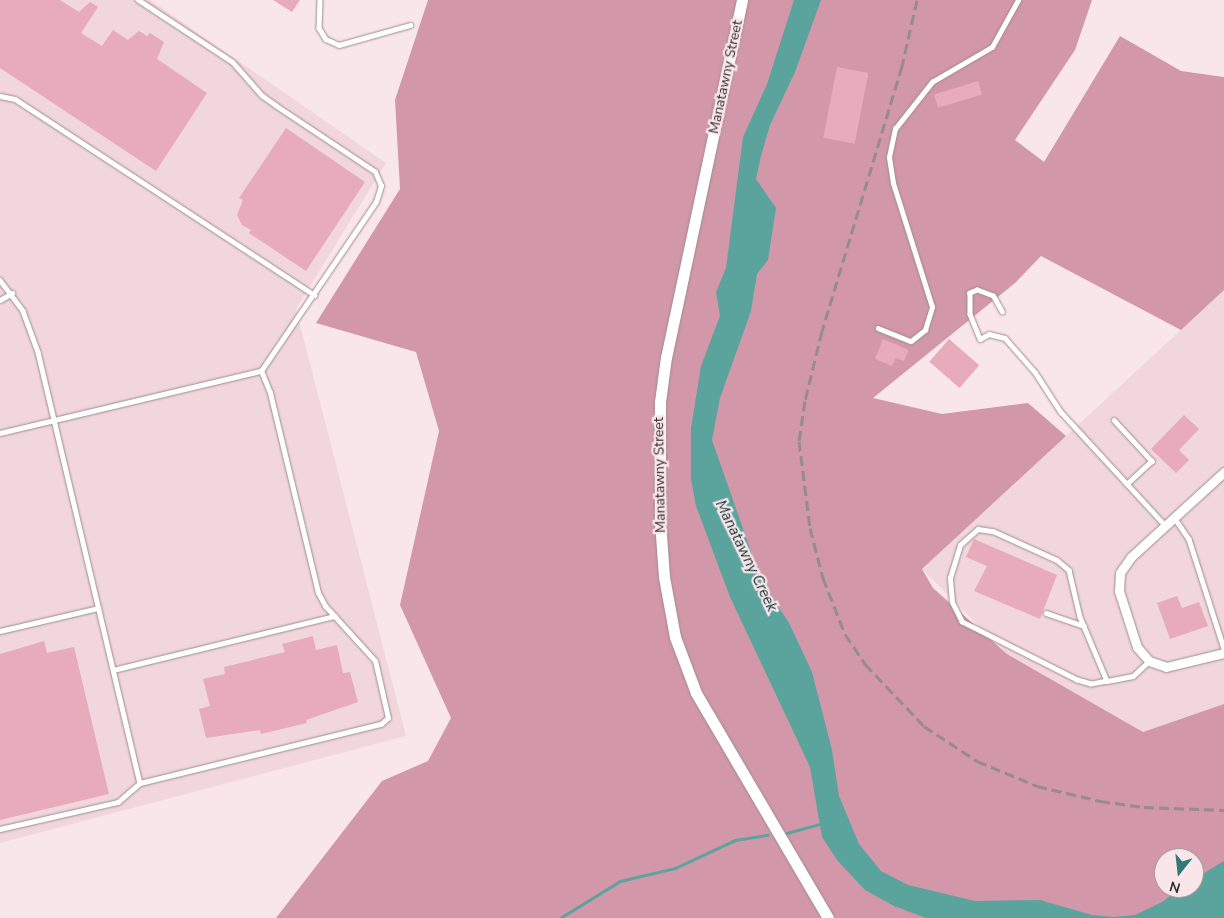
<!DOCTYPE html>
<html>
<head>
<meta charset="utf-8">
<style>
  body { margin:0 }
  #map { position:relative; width:1224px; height:918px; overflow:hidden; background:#f9e6eb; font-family:"Nunito Sans",sans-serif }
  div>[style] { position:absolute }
  .built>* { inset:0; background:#f1d6dd }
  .forest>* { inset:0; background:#d297a8 }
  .water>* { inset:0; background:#5ba49e }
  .stream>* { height:3px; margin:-1.5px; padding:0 1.5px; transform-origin:1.5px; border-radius:1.5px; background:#5ba49e }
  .building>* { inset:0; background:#e7abbc; transform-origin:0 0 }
  .roads { filter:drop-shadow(0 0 1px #9f8d92) drop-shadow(0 0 1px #9f8d92) }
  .service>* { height:4.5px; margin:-2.25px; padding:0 2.25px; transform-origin:2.25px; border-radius:2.25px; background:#fff }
  .minor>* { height:9px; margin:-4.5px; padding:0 4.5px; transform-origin:4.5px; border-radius:4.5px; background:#fff }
  .tertiary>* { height:11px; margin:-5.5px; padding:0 5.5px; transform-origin:5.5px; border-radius:5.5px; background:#fff }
  .rail>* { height:3px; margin-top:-1.5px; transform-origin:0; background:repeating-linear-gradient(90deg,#988b8e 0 10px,transparent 0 15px) }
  span { translate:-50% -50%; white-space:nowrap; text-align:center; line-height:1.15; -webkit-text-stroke:4.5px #f9e6eb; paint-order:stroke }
  .street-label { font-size:14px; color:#30292a }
  .water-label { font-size:15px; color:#0a302d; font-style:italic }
  .north { position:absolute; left:1154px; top:848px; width:50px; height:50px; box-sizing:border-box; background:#f9e6eb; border:1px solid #a99a9e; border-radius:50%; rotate:196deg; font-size:14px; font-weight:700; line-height:20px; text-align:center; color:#30292a }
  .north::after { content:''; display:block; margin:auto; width:18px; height:22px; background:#307974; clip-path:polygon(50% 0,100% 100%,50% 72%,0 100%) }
</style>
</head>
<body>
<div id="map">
  <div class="built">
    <i style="clip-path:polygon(0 0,150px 0,386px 163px,296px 309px,406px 736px,0 843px)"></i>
    <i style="clip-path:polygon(1224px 290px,1224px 704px,1143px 732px,1007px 654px,922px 569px)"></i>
  </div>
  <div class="forest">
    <i style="clip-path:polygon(evenodd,428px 0,1092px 0,1075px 50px,1015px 140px,1044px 162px,1120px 36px,1181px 71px,1224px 77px,1224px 290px,1181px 330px,1041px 256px,1015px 283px,873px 398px,942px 414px,1028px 403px,1066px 436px,922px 569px,933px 588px,1007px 654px,1143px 732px,1224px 704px,1224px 918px,276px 918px,382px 781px,428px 761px,451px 718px,400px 605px,439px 431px,416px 352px,316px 323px,400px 189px,395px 100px,428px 0,1164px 858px,1194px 858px,1194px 888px,1164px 888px,1164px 858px)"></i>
  </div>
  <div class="water">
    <i style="clip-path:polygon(794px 0,821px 0,795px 72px,770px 125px,761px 156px,756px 179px,776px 208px,768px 260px,757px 274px,751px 311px,720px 398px,712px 440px,761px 580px,789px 623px,812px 672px,832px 750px,839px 796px,859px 844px,881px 871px,908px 885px,975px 901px,1040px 900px,1092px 915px,1114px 917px,1135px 915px,1162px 902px,1181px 888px,1194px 888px,1194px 879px,1224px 861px,1224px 918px,926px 918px,894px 906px,865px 890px,837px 860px,822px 837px,810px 767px,730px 597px,696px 506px,691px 479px,691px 428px,701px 366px,720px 316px,716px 292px,726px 268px,743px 137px,767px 84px)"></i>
  </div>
  <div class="stream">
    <i style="left:783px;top:834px;width:41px;rotate:-15.4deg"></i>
    <i style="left:560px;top:918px;width:70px;rotate:-31.7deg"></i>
    <i style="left:620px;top:881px;width:57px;rotate:-13.3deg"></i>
    <i style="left:675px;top:868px;width:66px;rotate:-25deg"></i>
    <i style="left:735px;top:840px;width:33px;rotate:-9deg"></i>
  </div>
  <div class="building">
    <i style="clip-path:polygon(0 0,60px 0,79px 12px,90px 2px,98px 7px,81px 33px,102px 46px,113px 30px,128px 40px,139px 31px,147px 36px,150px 33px,164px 42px,157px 59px,207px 93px,156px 171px,0 68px)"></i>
    <i style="clip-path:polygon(273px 0,300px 0,292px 12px)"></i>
    <i style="left:837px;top:67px;width:32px;height:72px;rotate:11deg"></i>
    <i style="left:978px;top:81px;width:14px;height:46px;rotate:73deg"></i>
    <i style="clip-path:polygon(286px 128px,365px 182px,306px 271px,249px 233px,251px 230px,242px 225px,237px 215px,243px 200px,239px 198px)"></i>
    <i style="clip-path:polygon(883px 339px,909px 350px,904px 361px,896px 358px,892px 366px,875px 359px)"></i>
    <i style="left:949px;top:339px;width:40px;height:30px;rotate:41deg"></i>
    <i style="clip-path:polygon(1184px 415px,1199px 429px,1179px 450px,1189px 460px,1176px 473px,1151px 449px)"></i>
    <i style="clip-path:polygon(974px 539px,1057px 575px,1040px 619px,974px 591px,987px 566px,966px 557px)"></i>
    <i style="clip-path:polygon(1177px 596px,1182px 608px,1199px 602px,1208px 626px,1170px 639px,1157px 603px)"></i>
    <i style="clip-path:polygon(313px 636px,316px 650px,337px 645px,343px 673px,350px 672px,358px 702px,306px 720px,307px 723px,261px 734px,260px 730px,206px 738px,199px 709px,210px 706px,203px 679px,225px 674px,224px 667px,285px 652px,282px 644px)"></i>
    <i style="clip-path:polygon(44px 641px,47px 653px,74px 647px,109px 794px,0 820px,0 654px)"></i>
  </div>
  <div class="roads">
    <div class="service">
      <i style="left:320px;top:0;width:28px;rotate:92deg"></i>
      <i style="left:319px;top:28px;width:13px;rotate:58deg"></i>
      <i style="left:326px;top:39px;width:14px;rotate:25deg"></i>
      <i style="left:339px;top:45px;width:74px;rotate:-15.7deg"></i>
      <i style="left:0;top:96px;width:15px;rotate:11deg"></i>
      <i style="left:15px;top:99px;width:358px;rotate:33.2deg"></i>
      <i style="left:0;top:280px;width:39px;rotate:53deg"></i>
      <i style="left:23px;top:311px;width:44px;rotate:69.9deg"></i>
      <i style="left:38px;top:352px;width:443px;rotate:76.7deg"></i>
      <i style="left:140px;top:783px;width:248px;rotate:-13.8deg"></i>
      <i style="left:381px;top:724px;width:9px;rotate:-41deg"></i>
      <i style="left:388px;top:718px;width:58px;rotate:-102.8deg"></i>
      <i style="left:375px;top:661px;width:74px;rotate:-132.3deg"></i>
      <i style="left:325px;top:606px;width:15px;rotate:-118deg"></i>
      <i style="left:318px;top:593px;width:206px;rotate:-103.5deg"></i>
      <i style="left:270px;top:393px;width:24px;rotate:-112deg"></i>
      <i style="left:0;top:300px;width:14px;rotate:-30deg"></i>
      <i style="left:1002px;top:312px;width:18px;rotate:-119deg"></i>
      <i style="left:993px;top:296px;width:17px;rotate:-159deg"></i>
      <i style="left:977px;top:290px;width:8px;rotate:157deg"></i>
      <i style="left:970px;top:293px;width:21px;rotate:90deg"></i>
      <i style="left:970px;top:314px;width:27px;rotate:68deg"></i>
      <i style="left:980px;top:339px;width:10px;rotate:-29deg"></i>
      <i style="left:989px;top:334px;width:16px;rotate:14deg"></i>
      <i style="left:1005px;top:338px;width:45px;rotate:48.6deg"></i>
      <i style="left:1035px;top:372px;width:48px;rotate:57deg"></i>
      <i style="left:1061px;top:412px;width:154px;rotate:47.4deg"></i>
      <i style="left:878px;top:328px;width:35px;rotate:22deg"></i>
      <i style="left:911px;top:341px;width:18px;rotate:-38deg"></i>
      <i style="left:925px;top:330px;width:24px;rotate:-73deg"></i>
      <i style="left:932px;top:307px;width:130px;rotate:-107.5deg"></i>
      <i style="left:893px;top:183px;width:26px;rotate:-99deg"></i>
      <i style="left:889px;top:157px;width:29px;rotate:-78deg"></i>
      <i style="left:895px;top:129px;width:60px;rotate:-51.8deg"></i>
      <i style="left:932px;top:82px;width:69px;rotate:-30.3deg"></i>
      <i style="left:992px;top:47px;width:54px;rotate:-61deg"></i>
      <i style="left:1114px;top:420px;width:56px;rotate:47.2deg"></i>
      <i style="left:1152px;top:461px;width:34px;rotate:137deg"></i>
      <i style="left:0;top:433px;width:268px;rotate:-13.4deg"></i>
      <i style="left:261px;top:371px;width:204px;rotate:-55.8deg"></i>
      <i style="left:376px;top:202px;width:17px;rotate:-73deg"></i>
      <i style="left:381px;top:186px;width:15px;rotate:-113deg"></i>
      <i style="left:375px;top:172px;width:119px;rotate:-146.3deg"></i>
      <i style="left:276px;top:106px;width:17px;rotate:-144deg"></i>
      <i style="left:262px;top:96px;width:45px;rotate:-131.4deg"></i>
      <i style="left:232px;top:62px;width:113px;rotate:-146.6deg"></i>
      <i style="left:1174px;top:517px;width:27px;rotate:56deg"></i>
      <i style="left:1189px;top:539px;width:115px;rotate:72.3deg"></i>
      <i style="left:1046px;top:613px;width:40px;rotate:18.9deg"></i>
      <i style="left:0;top:631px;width:101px;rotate:-13.2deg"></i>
      <i style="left:113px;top:670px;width:228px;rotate:-13.7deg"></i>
      <i style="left:1107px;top:681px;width:16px;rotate:169deg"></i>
      <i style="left:1091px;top:684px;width:15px;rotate:-164deg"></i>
      <i style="left:1077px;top:680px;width:129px;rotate:-153.2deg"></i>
      <i style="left:962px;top:622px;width:22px;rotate:-117deg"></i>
      <i style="left:952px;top:602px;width:24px;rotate:-95deg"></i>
      <i style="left:950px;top:578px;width:34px;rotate:-73deg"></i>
      <i style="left:960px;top:545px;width:24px;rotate:-42deg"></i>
      <i style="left:978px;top:529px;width:15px;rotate:8deg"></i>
      <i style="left:993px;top:531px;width:70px;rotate:24.4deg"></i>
      <i style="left:1057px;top:560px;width:16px;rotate:40deg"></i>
      <i style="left:1069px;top:570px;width:48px;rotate:76.8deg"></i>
      <i style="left:1080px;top:617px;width:69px;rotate:67.1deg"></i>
      <i style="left:1107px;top:681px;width:26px;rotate:-11deg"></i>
      <i style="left:1133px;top:676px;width:22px;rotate:-43deg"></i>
      <i style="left:0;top:829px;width:121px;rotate:-12.9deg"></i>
      <i style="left:118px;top:802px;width:29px;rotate:-41deg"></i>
    </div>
    <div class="minor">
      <i style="left:1224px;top:472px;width:126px;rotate:137.6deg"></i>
      <i style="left:1131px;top:557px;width:19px;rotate:125deg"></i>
      <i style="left:1120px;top:573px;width:18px;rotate:93deg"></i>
      <i style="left:1119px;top:591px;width:59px;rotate:72.2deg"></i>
      <i style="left:1137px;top:647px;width:18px;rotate:49deg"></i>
      <i style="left:1149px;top:661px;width:18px;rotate:19deg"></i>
      <i style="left:1166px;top:667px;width:60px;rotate:-13.6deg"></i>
    </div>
    <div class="tertiary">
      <i style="left:742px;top:0;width:365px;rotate:102deg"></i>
      <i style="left:666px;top:357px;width:45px;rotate:97.6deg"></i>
      <i style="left:660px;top:402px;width:119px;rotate:90deg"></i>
      <i style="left:660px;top:521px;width:56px;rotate:85.9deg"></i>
      <i style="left:664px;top:577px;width:61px;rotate:79.6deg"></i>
      <i style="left:675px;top:637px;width:60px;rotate:69.4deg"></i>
      <i style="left:696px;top:693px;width:261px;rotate:59.6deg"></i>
    </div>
  </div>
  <div class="rail">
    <i style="left:917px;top:0;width:68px;rotate:102.8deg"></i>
    <i style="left:902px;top:66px;width:277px;rotate:106.8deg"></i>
    <i style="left:822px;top:331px;width:72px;rotate:103.7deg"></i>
    <i style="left:805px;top:401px;width:40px;rotate:98.5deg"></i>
    <i style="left:799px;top:441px;width:88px;rotate:82.8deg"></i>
    <i style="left:810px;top:528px;width:52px;rotate:75.4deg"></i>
    <i style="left:823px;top:578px;width:60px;rotate:68.6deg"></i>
    <i style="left:845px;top:634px;width:36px;rotate:56deg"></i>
    <i style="left:865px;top:664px;width:86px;rotate:46.4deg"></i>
    <i style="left:924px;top:726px;width:64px;rotate:33.4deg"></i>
    <i style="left:977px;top:761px;width:65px;rotate:22.6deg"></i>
    <i style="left:1037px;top:786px;width:65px;rotate:13.4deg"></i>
    <i style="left:1100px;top:801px;width:44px;rotate:7.8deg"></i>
    <i style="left:1144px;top:807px;width:80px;rotate:2.1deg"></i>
  </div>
  <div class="street-label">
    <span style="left:726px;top:77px;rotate:-78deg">Manatawny Street</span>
    <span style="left:660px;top:475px;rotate:-91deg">Manatawny Street</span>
  </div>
  <div class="water-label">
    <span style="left:746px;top:556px;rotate:64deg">Manatawny Creek</span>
  </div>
  <div class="north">N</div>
</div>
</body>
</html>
